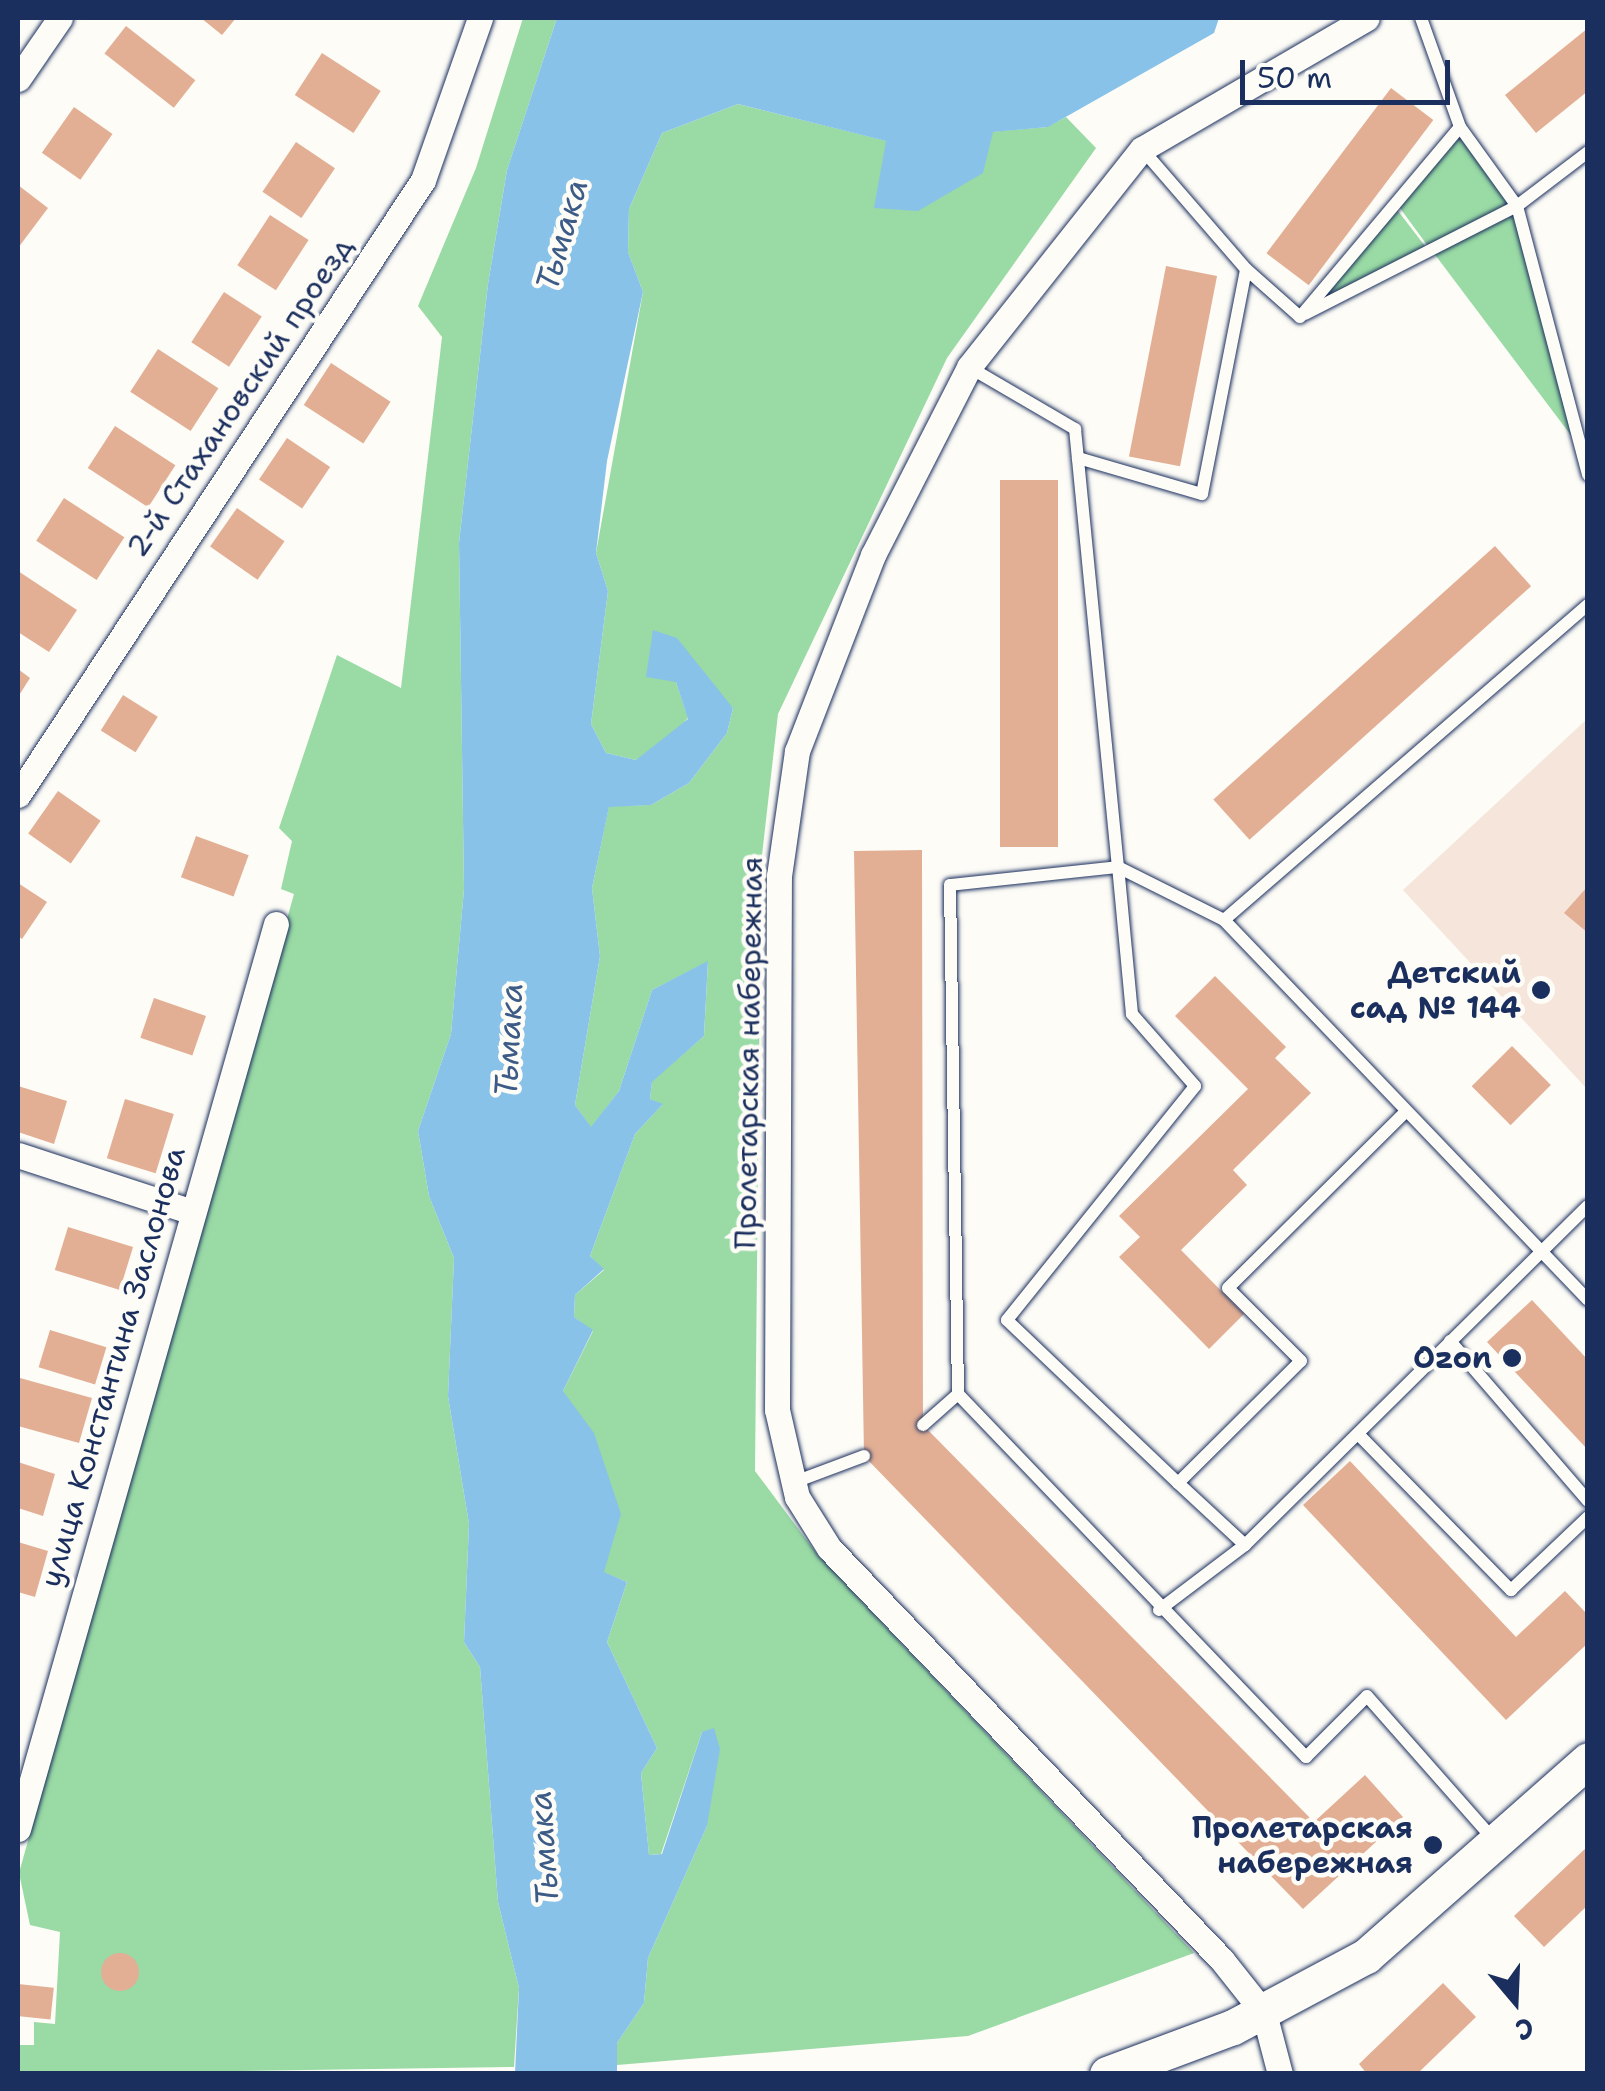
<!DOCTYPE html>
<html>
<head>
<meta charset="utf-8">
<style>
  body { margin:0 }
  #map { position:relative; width:1605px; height:2091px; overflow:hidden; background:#fdfcf7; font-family:"Shantell Sans",sans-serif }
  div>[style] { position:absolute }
  .built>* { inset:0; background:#f5e5da }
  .green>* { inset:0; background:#99daa5 }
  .water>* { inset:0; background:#89c2e8 }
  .building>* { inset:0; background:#e2af95; transform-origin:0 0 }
  .round { border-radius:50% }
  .roads { filter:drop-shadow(0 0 2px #1b2f5e) drop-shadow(0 0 2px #1b2f5e) }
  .lane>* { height:12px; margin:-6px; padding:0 6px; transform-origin:6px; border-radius:6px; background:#fdfcf7 }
  .street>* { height:25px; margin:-12.5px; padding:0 12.5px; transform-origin:12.5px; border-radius:12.5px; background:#fdfcf7 }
  .secondary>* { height:35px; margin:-17.5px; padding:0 17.5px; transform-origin:17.5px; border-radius:17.5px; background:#fdfcf7 }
  .dots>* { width:28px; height:28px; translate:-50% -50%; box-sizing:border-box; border:5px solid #fdfcf7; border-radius:50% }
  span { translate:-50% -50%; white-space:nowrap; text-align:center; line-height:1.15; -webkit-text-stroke:9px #fdfcf7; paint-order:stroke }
  .street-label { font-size:30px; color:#1b2f5e }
  .poi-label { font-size:30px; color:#1b2f5e; font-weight:700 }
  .right { translate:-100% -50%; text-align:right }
  .water-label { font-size:32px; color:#3c5b87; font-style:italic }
  .frame { position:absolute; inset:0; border:20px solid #1b2f5e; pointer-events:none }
  .north { position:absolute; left:1465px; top:1951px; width:100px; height:100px; -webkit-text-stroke:8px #fdfcf7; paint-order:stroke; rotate:161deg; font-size:28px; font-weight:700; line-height:40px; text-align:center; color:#1b2f5e }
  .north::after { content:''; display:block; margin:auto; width:35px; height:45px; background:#1b2f5e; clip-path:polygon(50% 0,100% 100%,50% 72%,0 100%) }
  .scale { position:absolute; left:1240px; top:60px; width:210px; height:45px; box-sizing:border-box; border:5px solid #1b2f5e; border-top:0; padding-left:12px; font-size:30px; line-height:35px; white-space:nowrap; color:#1b2f5e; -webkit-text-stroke:8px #fdfcf7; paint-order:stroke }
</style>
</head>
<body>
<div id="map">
  <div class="built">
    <i style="clip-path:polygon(1587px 719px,1587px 1089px,1403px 890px)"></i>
  </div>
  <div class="green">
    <i style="clip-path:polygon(523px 18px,557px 18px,507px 170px,488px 284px,459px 543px,464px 889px,451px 1034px,418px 1131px,429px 1196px,454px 1258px,448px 1396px,469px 1524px,464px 1642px,480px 1667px,498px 1902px,519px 1988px,514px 2067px,18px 2074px,18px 2045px,34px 2045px,34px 2022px,55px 2024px,60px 1932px,30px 1925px,19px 1873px,294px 894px,281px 889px,292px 841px,279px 828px,337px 655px,401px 688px,442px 337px,418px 306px,476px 168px)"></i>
    <i style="clip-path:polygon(738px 104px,887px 141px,1047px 127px,1066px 117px,1096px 148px,947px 358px,778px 714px,761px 864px,755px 1471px,817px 1554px,1194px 1953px,968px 2036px,617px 2065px,617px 2043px,644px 2003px,648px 1958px,707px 1826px,702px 1732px,661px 1854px,649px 1855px,641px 1773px,657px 1748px,607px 1642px,627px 1582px,603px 1572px,563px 1391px,593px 1331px,574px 1317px,575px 1295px,604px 1270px,590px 1256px,635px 1134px,662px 1105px,650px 1099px,652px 1081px,704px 1036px,708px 962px,652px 990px,619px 1091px,591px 1128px,575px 1105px,600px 956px,592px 888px,609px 806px,651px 805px,689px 783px,727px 733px,733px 708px,716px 690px,676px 682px,688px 718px,661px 748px,636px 760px,606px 753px,591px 724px,608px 591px,596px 553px,643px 292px,628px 252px,629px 209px,662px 133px)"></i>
    <i style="clip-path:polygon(1459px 129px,1514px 206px,1430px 249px,1397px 204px)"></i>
    <i style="clip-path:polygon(1395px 207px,1428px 250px,1312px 307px)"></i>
    <i style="clip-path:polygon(1515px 210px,1579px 446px,1433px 252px)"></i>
  </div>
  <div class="water">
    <i style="clip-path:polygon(557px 18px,1219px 18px,1214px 33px,1048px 127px,993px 132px,983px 173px,918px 211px,874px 208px,886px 141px,738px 104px,662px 133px,629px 209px,628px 252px,643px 292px,607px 461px,596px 553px,608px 591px,591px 724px,606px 753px,636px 760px,688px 719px,676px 682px,646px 677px,653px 630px,677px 638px,733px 708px,727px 733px,689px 783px,651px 805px,609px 807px,592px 888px,600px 956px,575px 1105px,591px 1127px,619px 1091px,652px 990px,708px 961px,704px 1036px,652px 1082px,650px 1099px,663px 1104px,635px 1134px,590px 1256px,604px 1269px,575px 1295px,574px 1317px,593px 1330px,563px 1391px,594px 1433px,621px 1514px,604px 1572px,627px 1582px,607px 1642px,657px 1748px,641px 1773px,649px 1855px,662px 1854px,702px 1732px,714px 1728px,720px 1749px,707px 1826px,648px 1958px,644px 2003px,617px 2043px,617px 2074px,515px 2073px,519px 1988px,498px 1902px,480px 1667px,464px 1642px,469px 1524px,448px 1396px,454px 1258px,429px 1196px,418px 1131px,451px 1034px,464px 889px,459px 543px,488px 284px,507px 170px)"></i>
  </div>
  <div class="building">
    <i style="clip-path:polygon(201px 18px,236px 18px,222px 35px)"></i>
    <i style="left:126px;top:26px;width:88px;height:35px;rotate:38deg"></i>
    <i style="clip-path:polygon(1588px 28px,1588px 91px,1536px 133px,1505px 95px)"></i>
    <i style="left:322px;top:53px;width:70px;height:50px;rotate:33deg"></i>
    <i style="left:1391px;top:88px;width:53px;height:207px;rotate:37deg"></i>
    <i style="left:74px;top:107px;width:47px;height:56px;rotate:35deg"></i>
    <i style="left:296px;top:142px;width:47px;height:60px;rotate:34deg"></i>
    <i style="clip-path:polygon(18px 185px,48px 208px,18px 248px)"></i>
    <i style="left:270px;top:215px;width:46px;height:60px;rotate:33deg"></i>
    <i style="left:1166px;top:266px;width:52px;height:194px;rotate:11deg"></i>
    <i style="left:224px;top:292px;width:45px;height:60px;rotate:33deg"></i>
    <i style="left:158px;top:349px;width:72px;height:51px;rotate:33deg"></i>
    <i style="left:331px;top:363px;width:71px;height:50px;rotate:33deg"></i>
    <i style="left:115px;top:426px;width:72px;height:50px;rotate:33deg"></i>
    <i style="left:287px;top:438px;width:52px;height:50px;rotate:34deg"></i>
    <i style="left:1000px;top:480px;width:58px;height:367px"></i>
    <i style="left:64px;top:498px;width:72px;height:51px;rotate:33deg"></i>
    <i style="left:237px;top:508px;width:58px;height:47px;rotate:35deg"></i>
    <i style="left:1495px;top:546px;width:54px;height:379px;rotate:48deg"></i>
    <i style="clip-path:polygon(18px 571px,77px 610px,49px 652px,18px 632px)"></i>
    <i style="clip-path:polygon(18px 669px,30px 678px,18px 697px)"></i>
    <i style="left:123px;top:695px;width:41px;height:42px;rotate:32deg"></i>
    <i style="left:58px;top:791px;width:52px;height:52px;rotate:35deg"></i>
    <i style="left:196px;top:836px;width:56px;height:44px;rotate:20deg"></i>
    <i style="clip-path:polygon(922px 850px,923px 1425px,1314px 1822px,1365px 1775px,1403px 1817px,1303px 1909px,864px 1456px,854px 851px)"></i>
    <i style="clip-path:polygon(18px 883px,47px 902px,22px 939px,18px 936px)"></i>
    <i style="clip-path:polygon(1588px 886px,1588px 933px,1564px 913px)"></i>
    <i style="clip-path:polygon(1215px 976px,1286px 1047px,1275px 1058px,1311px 1093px,1233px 1170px,1247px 1185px,1181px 1250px,1244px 1314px,1209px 1349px,1119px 1257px,1140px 1237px,1119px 1216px,1248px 1089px,1175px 1016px)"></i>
    <i style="left:154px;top:998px;width:55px;height:42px;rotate:19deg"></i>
    <i style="left:1512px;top:1046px;width:55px;height:57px;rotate:45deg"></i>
    <i style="clip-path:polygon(18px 1086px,67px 1101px,54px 1144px,18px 1132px)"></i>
    <i style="left:125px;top:1099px;width:51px;height:62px;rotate:17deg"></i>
    <i style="left:68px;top:1227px;width:68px;height:45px;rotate:17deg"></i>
    <i style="clip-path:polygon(1532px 1300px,1588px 1360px,1588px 1450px,1487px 1342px)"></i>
    <i style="left:50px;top:1330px;width:59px;height:39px;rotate:17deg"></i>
    <i style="clip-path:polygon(20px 1378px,92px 1398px,79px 1443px,18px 1426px)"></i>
    <i style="clip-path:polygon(1350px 1461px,1516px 1637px,1565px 1591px,1588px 1615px,1588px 1643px,1506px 1720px,1303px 1505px)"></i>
    <i style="clip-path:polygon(18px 1462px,55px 1474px,43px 1516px,18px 1508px)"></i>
    <i style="clip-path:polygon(18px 1542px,48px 1551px,35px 1597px,18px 1592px)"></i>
    <i style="clip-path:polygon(1588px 1846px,1588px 1905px,1544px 1947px,1514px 1916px)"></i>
    <i class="round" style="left:101px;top:1953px;width:38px;height:38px"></i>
    <i style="clip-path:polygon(1443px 1983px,1476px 2017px,1417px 2074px,1367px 2074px,1359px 2064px)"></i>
    <i style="left:18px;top:1984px;width:36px;height:32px;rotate:6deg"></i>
  </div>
  <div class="roads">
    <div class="lane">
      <i style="left:1421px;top:18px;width:116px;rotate:70.3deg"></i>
      <i style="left:1460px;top:127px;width:97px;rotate:54.2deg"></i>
      <i style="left:1517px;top:206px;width:278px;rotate:75.2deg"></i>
      <i style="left:1142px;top:149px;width:159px;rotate:49.1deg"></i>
      <i style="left:1305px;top:314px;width:238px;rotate:-27deg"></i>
      <i style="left:1517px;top:206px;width:89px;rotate:-37.3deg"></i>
      <i style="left:969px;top:367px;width:123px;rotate:30.3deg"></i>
      <i style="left:1075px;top:429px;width:440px;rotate:84.4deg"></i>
      <i style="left:1118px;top:867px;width:119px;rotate:26.6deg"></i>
      <i style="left:1224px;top:920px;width:526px;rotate:46.23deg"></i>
      <i style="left:1078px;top:458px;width:129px;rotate:16.2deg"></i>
      <i style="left:1202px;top:494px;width:229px;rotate:-78.9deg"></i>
      <i style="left:1246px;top:269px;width:72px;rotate:41.6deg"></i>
      <i style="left:1300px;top:317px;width:248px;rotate:-49.9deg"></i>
      <i style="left:1224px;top:920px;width:481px;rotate:-40.9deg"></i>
      <i style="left:1450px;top:1341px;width:211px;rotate:49.2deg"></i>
      <i style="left:923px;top:1425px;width:47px;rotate:-41.5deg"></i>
      <i style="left:1360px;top:1436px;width:216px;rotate:45.6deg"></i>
      <i style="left:1511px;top:1590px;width:106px;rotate:-43.5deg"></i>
      <i style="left:792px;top:1483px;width:77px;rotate:-20.6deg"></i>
      <i style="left:1178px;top:1483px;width:236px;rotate:-136.4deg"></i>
      <i style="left:1007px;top:1320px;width:300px;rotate:-51.2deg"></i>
      <i style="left:1195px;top:1086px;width:96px;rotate:-131.2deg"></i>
      <i style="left:1132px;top:1014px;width:148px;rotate:-95.4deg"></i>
      <i style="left:1118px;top:867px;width:169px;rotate:173.9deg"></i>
      <i style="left:950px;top:885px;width:509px;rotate:89.1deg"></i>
      <i style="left:958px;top:1394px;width:503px;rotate:46.21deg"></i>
      <i style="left:1306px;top:1757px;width:86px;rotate:-45deg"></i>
      <i style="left:1367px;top:1696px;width:193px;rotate:48.6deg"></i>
      <i style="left:1245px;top:1545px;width:91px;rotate:-137.2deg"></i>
      <i style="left:1178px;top:1483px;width:173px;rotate:-44.8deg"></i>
      <i style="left:1301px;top:1361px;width:103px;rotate:-135deg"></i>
      <i style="left:1228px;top:1288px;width:251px;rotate:-44.8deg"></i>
      <i style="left:1159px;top:1610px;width:108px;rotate:-37.1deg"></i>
      <i style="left:1245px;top:1545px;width:482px;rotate:-44.7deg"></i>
    </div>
    <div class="street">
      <i style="left:18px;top:79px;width:74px;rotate:-55.5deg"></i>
      <i style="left:18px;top:795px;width:736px;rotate:-56.63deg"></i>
      <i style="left:423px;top:180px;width:172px;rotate:-70.6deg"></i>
      <i style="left:18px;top:1155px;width:180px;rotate:18.1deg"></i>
      <i style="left:18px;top:1829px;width:941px;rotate:-74.09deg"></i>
      <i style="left:1280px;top:2074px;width:63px;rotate:-104.7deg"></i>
      <i style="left:1264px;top:2013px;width:68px;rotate:-128.4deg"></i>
      <i style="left:1222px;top:1960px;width:569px;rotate:-133.65deg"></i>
      <i style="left:829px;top:1548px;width:60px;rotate:-122.1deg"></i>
      <i style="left:797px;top:1497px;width:89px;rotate:-102.9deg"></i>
      <i style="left:777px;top:1410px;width:534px;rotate:-89.79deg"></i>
      <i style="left:779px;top:876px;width:126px;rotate:-81.8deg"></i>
      <i style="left:797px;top:751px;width:210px;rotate:-68.8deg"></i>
      <i style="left:873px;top:555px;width:211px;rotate:-62.9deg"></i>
      <i style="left:969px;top:367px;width:278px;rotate:-51.6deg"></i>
      <i style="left:1142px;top:149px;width:260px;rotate:-30.2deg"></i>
    </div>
    <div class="secondary">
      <i style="left:1107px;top:2074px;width:134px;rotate:-20.5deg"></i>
      <i style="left:1233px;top:2027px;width:151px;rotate:-28.1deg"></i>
      <i style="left:1366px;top:1956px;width:296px;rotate:-41.4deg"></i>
    </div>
  </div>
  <div class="dots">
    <i style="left:1541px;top:990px;background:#1b2f5e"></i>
    <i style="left:1512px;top:1358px;background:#1b2f5e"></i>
    <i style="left:1433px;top:1845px;background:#1b2f5e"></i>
  </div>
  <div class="street-label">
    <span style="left:240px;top:397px;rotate:-56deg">2-й Стахановский проезд</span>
    <span style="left:749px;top:1053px;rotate:-89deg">Пролетарская набережная</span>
    <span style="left:113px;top:1367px;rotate:-74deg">улица Константина Заслонова</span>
  </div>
  <div class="poi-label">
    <span class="right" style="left:1521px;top:990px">Детский<br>сад № 144</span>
    <span class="right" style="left:1492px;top:1358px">Ozon</span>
    <span class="right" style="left:1413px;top:1845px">Пролетарская<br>набережная</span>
  </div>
  <div class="water-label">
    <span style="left:562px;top:235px;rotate:-74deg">Тьмака</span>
    <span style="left:509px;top:1040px;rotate:-87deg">Тьмака</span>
    <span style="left:544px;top:1848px;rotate:-94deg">Тьмака</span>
  </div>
  <div class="frame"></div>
  <div class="north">С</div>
  <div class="scale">50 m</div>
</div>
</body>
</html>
